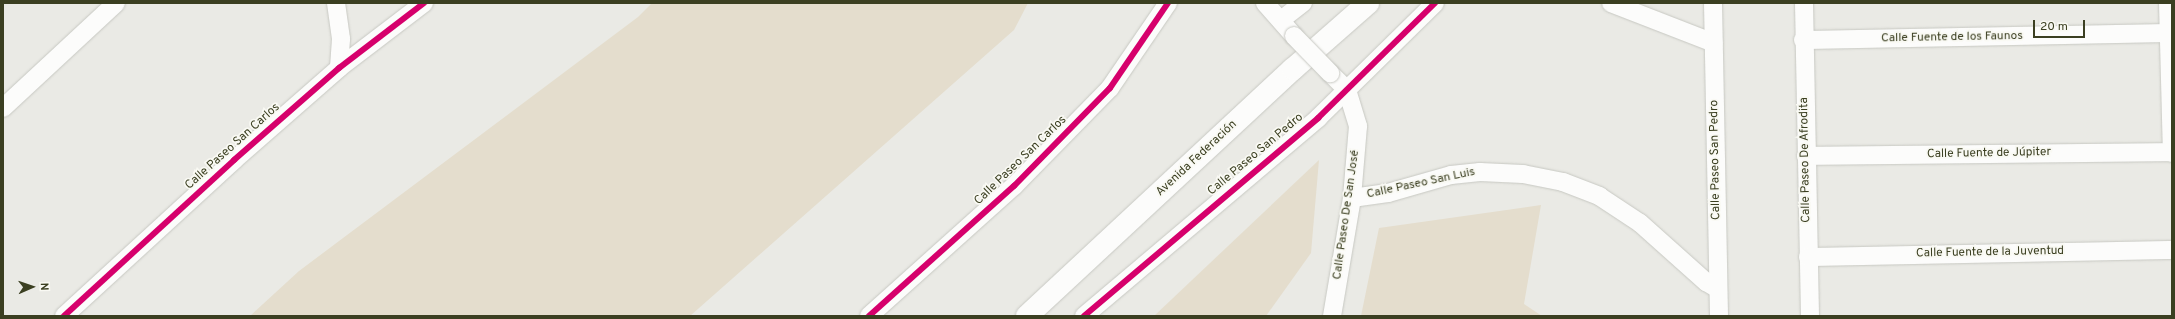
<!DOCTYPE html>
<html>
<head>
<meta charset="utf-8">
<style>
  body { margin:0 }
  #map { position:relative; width:2175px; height:319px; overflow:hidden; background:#eaeae5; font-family:Overpass,sans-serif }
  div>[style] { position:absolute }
  .green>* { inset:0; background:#e4ddcd }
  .roads { filter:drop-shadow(0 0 1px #c7c8c2) drop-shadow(0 0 1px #c7c8c2) }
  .minor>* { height:18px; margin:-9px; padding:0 9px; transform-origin:9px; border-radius:9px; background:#fcfcfb }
  .secondary>* { height:22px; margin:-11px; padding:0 11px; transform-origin:11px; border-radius:11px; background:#fcfcfb }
  .bridges { filter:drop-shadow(0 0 1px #c7c8c2) drop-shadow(0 0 1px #c7c8c2) }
  .minor-bridge>* { height:18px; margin:-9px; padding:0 9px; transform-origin:9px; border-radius:9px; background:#fcfcfb }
  .quiet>* { height:5px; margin-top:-2.5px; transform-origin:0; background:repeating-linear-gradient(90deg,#8e44ad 0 10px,transparent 0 15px) }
  .cycleway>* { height:6px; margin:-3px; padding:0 3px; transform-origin:3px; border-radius:3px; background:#d6006c }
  span { translate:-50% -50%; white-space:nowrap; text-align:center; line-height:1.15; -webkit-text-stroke:3.5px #f9f9f3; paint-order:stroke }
  .street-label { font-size:12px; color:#3b3f21 }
  .frame { position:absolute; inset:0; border:4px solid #3b3f21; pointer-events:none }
  .north { position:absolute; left:12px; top:267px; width:40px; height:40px; -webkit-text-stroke:3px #f9f9f3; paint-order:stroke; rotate:88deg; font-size:11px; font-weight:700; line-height:16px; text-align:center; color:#3b3f21 }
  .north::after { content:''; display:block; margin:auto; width:14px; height:18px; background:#3b3f21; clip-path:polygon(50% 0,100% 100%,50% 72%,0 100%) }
  .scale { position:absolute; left:2033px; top:20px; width:52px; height:18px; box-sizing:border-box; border:2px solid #3b3f21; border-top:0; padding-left:5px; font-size:12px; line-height:14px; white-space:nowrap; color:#3b3f21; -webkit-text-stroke:3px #f9f9f3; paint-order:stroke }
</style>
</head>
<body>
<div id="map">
  <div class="green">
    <i style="clip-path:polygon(652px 3px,1028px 3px,1014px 30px,690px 316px,250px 316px,299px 271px,638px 17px)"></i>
    <i style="clip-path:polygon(1319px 160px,1311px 253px,1266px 316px,1154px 316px)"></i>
    <i style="clip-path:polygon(1541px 205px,1524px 304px,1542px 316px,1361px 316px,1379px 228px)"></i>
  </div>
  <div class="roads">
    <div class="minor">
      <i style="left:336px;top:3px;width:36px;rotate:82deg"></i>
      <i style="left:341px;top:39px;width:29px;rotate:94deg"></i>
      <i style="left:1265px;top:3px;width:44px;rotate:48.7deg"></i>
      <i style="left:1611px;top:3px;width:110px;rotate:21.2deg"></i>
      <i style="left:1713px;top:3px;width:313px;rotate:88.9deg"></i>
      <i style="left:1804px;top:3px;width:313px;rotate:88.9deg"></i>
      <i style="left:2168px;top:3px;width:150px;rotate:88.5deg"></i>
      <i style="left:1281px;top:20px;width:28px;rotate:-38deg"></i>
      <i style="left:1803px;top:40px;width:369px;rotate:-1.1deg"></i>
      <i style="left:1330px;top:73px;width:24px;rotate:45deg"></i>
      <i style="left:1347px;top:90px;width:38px;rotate:73deg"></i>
      <i style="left:1358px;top:126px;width:72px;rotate:94.8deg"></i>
      <i style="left:1352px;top:198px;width:120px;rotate:99.6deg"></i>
      <i style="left:3px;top:108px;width:154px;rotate:-42.9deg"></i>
      <i style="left:1806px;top:156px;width:366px;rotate:-0.6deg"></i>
      <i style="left:1352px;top:198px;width:36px;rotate:-8deg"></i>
      <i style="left:1388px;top:193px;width:66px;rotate:-15.9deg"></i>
      <i style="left:1451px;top:175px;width:29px;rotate:-6deg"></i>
      <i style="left:1480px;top:172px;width:43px;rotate:2.7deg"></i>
      <i style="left:1523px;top:174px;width:41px;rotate:11.3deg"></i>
      <i style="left:1563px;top:182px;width:39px;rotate:21deg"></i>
      <i style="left:1599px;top:196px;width:49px;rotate:33.4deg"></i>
      <i style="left:1640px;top:223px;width:89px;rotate:41.8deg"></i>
      <i style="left:1706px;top:282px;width:14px;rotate:30deg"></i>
      <i style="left:1808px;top:257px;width:364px;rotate:-1.1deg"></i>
      <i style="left:64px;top:316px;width:231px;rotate:-42.5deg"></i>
      <i style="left:234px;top:160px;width:140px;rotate:-41.2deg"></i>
      <i style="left:339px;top:68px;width:107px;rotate:-37.4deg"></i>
      <i style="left:869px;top:316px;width:195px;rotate:-41.9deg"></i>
      <i style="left:1014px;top:186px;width:137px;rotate:-45.6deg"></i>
      <i style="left:1110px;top:88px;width:103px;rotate:-55.7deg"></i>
      <i style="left:1084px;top:316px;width:307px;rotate:-40.2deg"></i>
      <i style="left:1318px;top:118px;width:164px;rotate:-44.5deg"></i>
    </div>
    <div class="secondary">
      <i style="left:1027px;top:316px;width:363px;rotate:-42.9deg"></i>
      <i style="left:1293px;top:69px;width:100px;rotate:-41.3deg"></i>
    </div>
  </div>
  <div class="bridges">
    <div class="minor-bridge">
      <i style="left:1294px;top:36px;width:52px;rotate:45.8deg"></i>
    </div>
  </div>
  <div class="quiet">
    <i style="left:2171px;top:126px;width:1px"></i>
  </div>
  <div class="cycleway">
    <i style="left:64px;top:316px;width:231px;rotate:-42.5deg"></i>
    <i style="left:234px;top:160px;width:140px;rotate:-41.2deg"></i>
    <i style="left:339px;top:68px;width:107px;rotate:-37.4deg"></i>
    <i style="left:869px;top:316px;width:195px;rotate:-41.9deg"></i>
    <i style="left:1014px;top:186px;width:137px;rotate:-45.6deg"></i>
    <i style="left:1110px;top:88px;width:103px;rotate:-55.7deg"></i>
    <i style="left:1084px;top:316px;width:307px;rotate:-40.2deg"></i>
    <i style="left:1318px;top:118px;width:164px;rotate:-44.5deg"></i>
  </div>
  <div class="street-label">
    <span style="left:1952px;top:38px;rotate:-1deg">Calle Fuente de los Faunos</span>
    <span style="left:233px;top:147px;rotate:-42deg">Calle Paseo San Carlos</span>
    <span style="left:1989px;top:154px;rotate:-1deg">Calle Fuente de Júpiter</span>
    <span style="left:1256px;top:155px;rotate:-40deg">Calle Paseo San Pedro</span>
    <span style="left:1197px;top:159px;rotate:-43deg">Avenida Federación</span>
    <span style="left:1716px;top:160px;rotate:-91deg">Calle Paseo San Pedro</span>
    <span style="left:1806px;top:160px;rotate:-91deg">Calle Paseo De Afrodita</span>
    <span style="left:1021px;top:161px;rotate:-44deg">Calle Paseo San Carlos</span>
    <span style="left:1421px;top:184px;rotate:-12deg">Calle Paseo San Luis</span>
    <span style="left:1347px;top:215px;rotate:-82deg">Calle Paseo De San José</span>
    <span style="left:1990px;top:253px;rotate:-1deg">Calle Fuente de la Juventud</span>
  </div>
  <div class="frame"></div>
  <div class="north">N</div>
  <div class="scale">20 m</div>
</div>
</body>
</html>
